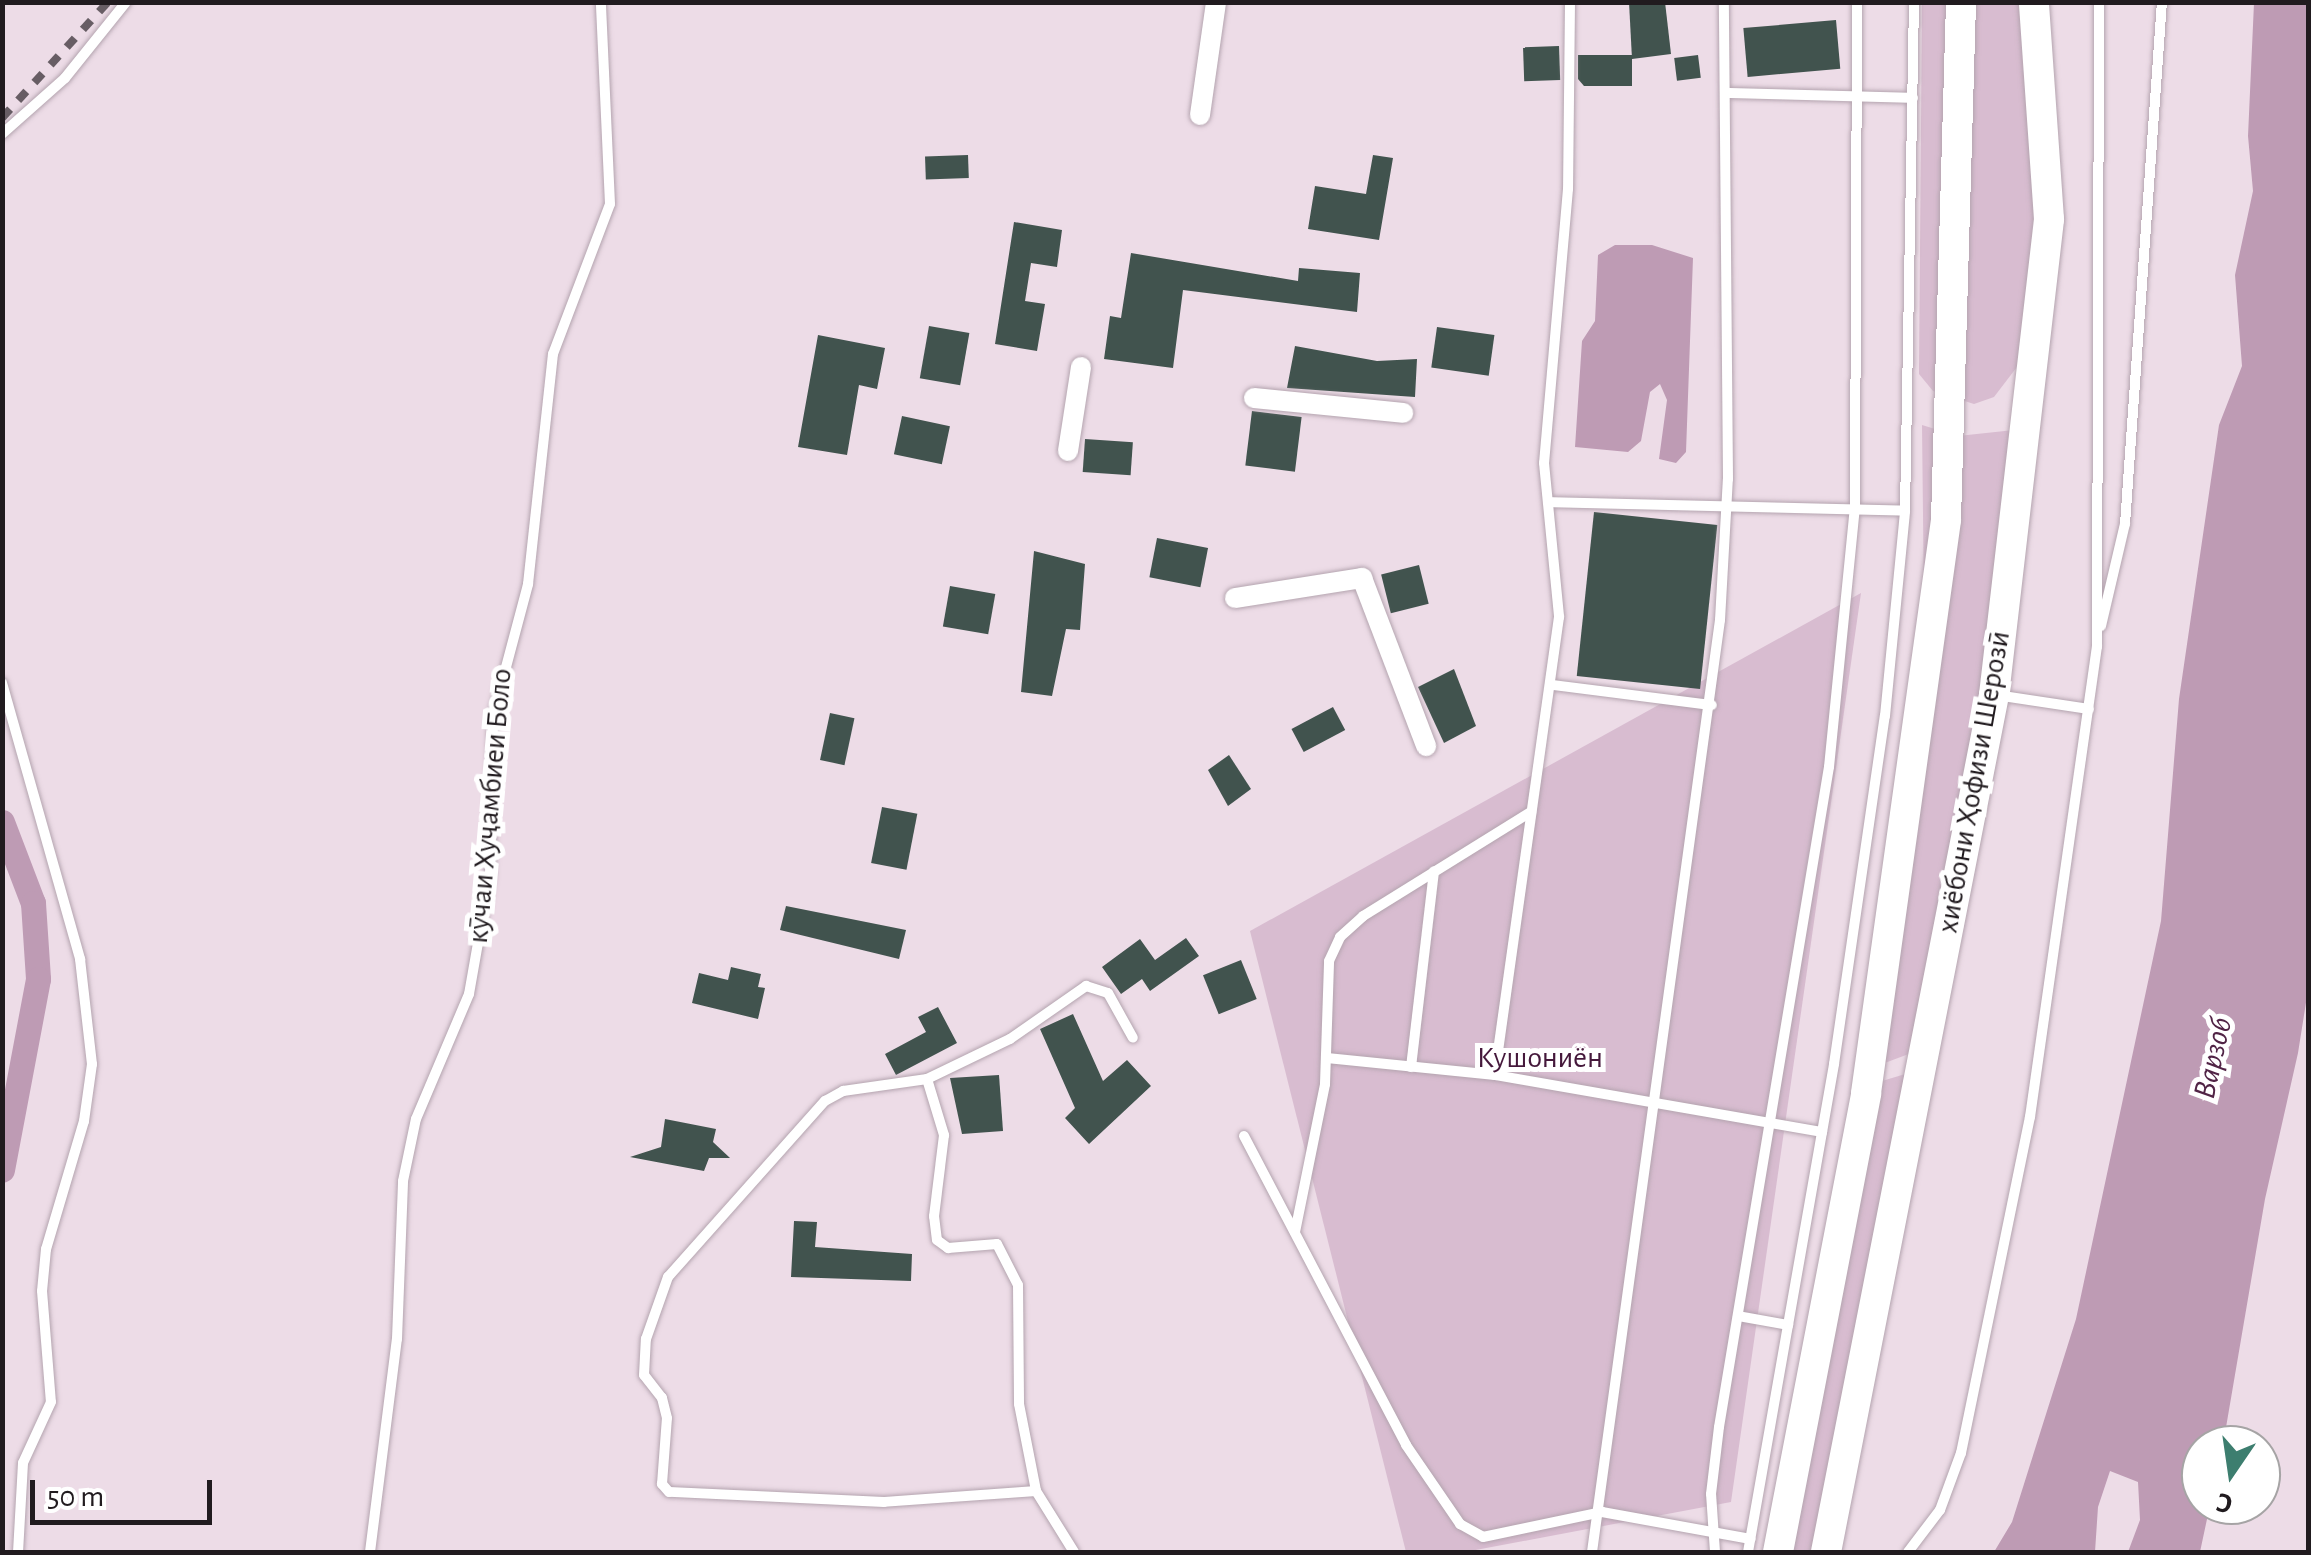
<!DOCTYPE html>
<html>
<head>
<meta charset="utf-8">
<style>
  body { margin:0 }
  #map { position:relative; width:2311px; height:1555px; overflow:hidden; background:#eddce7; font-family:"Alegreya Sans",sans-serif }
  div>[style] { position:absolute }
  .green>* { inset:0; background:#d8bcd0 }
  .water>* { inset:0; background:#be9bb4 }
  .canal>* { height:25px; margin:-12.5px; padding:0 12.5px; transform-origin:12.5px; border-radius:12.5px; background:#be9bb4 }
  .building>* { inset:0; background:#41534e; transform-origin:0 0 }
  .roads { filter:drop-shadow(0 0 2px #b4a4af) drop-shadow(0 0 2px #b4a4af) }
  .service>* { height:10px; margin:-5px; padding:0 5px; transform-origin:5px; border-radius:5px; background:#fff }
  .minor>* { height:20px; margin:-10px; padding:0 10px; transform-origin:10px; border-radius:10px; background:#fff }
  .secondary>* { height:30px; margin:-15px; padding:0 15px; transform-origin:15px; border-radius:15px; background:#fff }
  .rail>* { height:8px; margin-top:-4px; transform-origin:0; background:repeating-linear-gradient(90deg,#675d64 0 12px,transparent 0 24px) }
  span { translate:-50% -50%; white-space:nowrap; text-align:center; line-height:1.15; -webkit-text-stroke:10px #fff; paint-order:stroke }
  .street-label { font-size:30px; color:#211b1f }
  .park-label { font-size:30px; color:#45183b }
  .water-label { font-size:32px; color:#512446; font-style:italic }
  .frame { position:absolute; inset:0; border:5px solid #211b1f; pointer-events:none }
  .north { position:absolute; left:2181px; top:1425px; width:100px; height:100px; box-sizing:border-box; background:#fff; border:2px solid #a6a4a5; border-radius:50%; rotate:193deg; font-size:28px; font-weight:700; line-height:40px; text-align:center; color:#211b1f }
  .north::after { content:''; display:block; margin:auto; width:35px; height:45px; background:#3d7e6f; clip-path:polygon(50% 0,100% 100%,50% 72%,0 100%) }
  .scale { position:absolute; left:30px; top:1480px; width:182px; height:45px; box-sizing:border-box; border:5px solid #211b1f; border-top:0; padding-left:12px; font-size:30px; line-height:35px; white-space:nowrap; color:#211b1f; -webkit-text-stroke:8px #fff; paint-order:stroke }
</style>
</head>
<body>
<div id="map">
  <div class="green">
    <i style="clip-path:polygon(1922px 3px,2026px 3px,2034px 213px,2020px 363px,1994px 397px,1974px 404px,1933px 391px,1919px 374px)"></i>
    <i style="clip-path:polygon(1922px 425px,1958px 436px,2014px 430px,1999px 608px,1914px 1052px,1882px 1064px,1925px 694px)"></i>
    <i style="clip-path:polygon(1861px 593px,1731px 1502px,1465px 1552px,1406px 1552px,1250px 931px)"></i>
    <i style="clip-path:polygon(1912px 1072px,1829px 1552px,1787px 1552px,1882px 1081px)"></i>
  </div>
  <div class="water">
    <i style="clip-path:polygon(2254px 3px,2308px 3px,2308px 990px,2298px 1053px,2265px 1199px,2223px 1445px,2201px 1445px,2201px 1505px,2210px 1505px,2200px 1552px,2128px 1552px,2140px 1520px,2138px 1482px,2110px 1471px,2098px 1507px,2095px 1552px,1994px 1552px,2012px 1522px,2076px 1319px,2161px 921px,2179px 699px,2219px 425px,2242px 366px,2235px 275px,2253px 191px,2248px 136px)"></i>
    <i style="clip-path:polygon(1615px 245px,1652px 245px,1693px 258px,1686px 452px,1676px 463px,1659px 459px,1667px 400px,1660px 384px,1650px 392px,1641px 441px,1628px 452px,1575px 447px,1582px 341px,1595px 321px,1598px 255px)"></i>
  </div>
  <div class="canal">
    <i style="left:2px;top:822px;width:87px;rotate:69.1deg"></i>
    <i style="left:33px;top:903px;width:76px;rotate:86.2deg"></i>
    <i style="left:38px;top:979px;width:194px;rotate:100.7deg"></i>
  </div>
  <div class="building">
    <i style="clip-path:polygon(1629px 2px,1665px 2px,1671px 54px,1632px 59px)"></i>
    <i style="left:1836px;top:20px;width:49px;height:93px;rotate:85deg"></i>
    <i style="left:1559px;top:46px;width:34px;height:36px;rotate:88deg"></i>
    <i style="clip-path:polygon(1578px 55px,1632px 55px,1632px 86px,1584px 86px,1578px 79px)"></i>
    <i style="left:1698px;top:55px;width:23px;height:24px;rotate:83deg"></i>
    <i style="left:968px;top:155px;width:23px;height:43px;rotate:88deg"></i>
    <i style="clip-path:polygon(1373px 155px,1393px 158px,1379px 240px,1308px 229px,1315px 186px,1366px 194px)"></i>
    <i style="clip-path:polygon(1014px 222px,1062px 230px,1057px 267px,1031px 263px,1025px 301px,1045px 304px,1037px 351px,995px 344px)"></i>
    <i style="clip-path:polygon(1131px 253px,1298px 281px,1299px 268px,1360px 273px,1357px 312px,1183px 290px,1173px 368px,1104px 359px,1110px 316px,1121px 318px)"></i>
    <i style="left:929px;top:326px;width:41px;height:53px;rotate:10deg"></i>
    <i style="left:1437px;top:327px;width:58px;height:41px;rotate:8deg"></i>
    <i style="clip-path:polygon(818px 335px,885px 348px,877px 389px,859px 385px,847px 455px,798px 447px)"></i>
    <i style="clip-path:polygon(1295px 346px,1377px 361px,1417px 359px,1415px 397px,1287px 388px)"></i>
    <i style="left:1252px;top:411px;width:50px;height:55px;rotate:7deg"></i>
    <i style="left:902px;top:416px;width:49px;height:39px;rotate:12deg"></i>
    <i style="left:1085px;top:439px;width:48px;height:33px;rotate:4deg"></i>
    <i style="left:1594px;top:512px;width:124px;height:165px;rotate:6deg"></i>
    <i style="left:1157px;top:538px;width:52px;height:40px;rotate:11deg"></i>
    <i style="clip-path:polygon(1034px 551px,1085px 564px,1080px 630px,1066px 629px,1052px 696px,1021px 692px)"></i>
    <i style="left:1419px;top:565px;width:40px;height:39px;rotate:76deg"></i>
    <i style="left:950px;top:586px;width:46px;height:41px;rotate:10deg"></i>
    <i style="clip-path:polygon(1454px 669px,1476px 726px,1444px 743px,1418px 687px)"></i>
    <i style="left:1333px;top:707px;width:26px;height:47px;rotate:62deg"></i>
    <i style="left:830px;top:713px;width:25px;height:48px;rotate:12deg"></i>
    <i style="clip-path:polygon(1229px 755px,1251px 789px,1228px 806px,1208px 770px)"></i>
    <i style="left:882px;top:807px;width:36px;height:57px;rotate:11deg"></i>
    <i style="clip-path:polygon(786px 906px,906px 930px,899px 959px,780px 930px)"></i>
    <i style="clip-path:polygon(1186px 938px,1199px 956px,1150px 991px,1142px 979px,1121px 994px,1102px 967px,1140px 939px,1155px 960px)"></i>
    <i style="left:1241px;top:960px;width:42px;height:41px;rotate:68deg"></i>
    <i style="clip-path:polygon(731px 967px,761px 974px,758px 987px,765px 988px,758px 1019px,692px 1003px,699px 973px,728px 980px)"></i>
    <i style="clip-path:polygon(938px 1007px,957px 1043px,896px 1075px,885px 1054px,926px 1032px,918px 1017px)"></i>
    <i style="clip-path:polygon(1073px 1014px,1103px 1081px,1127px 1060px,1151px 1086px,1089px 1144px,1065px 1118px,1075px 1108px,1040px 1029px)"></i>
    <i style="clip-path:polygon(999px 1075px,1003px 1131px,962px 1134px,950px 1078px)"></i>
    <i style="clip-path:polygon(665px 1119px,716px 1129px,713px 1142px,730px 1158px,709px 1158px,704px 1171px,630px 1157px,661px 1147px)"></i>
    <i style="clip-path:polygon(794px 1221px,817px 1222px,815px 1247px,912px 1254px,911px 1281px,791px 1277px)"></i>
  </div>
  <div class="roads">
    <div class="service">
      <i style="left:1570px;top:2px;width:187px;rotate:90.6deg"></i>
      <i style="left:1568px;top:189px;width:275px;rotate:95deg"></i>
      <i style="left:1544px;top:463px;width:155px;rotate:84.4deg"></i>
      <i style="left:1559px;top:617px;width:462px;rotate:98deg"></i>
      <i style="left:1495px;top:1075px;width:332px;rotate:9.9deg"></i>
      <i style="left:1726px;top:93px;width:187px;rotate:1.5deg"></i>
      <i style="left:2px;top:134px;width:84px;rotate:-41.6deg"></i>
      <i style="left:65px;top:78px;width:97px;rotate:-51.2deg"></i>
      <i style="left:1548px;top:502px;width:357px;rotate:1.4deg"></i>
      <i style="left:2101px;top:626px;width:105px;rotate:-76.8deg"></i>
      <i style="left:2125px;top:524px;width:523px;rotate:-85.95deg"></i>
      <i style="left:2px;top:683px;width:287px;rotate:74.2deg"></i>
      <i style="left:80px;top:959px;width:106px;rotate:83.5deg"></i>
      <i style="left:92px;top:1064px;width:58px;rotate:98deg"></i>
      <i style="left:84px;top:1121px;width:134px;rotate:106.5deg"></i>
      <i style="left:46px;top:1249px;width:42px;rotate:95.4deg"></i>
      <i style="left:42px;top:1291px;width:111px;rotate:85.4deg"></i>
      <i style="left:51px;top:1402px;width:67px;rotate:114.7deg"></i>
      <i style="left:23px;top:1463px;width:89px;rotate:93.2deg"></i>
      <i style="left:1553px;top:685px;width:160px;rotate:7.2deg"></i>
      <i style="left:1996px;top:695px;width:94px;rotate:8.6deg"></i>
      <i style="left:1327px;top:1058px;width:169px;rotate:5.8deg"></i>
      <i style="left:1411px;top:1067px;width:197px;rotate:-83.3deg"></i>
      <i style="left:927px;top:1079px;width:59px;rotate:73.1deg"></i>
      <i style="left:944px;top:1135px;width:82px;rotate:97deg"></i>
      <i style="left:934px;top:1216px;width:24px;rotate:83deg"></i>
      <i style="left:937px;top:1240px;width:14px;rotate:36deg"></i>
      <i style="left:948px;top:1248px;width:49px;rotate:-4.7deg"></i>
      <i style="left:997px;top:1244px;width:46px;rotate:62.9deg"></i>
      <i style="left:1018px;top:1285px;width:119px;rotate:89.5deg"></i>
      <i style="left:1019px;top:1404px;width:89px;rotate:78.9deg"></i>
      <i style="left:1244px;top:1136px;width:349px;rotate:62.3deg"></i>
      <i style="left:1406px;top:1445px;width:96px;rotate:55.6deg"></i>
      <i style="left:1460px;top:1524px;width:26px;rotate:29deg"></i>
      <i style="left:1483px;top:1537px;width:122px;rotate:-11.9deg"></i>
      <i style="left:1602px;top:1512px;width:151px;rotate:10.3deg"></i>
      <i style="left:1295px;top:1232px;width:151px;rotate:-78.5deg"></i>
      <i style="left:1325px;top:1084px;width:123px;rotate:-88.1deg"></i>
      <i style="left:1329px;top:961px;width:26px;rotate:-65deg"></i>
      <i style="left:1340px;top:937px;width:31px;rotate:-42deg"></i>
      <i style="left:1363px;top:916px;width:198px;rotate:-31.8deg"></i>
      <i style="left:1738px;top:1316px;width:51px;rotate:10.2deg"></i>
      <i style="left:370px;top:1552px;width:215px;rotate:-82.8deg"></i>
      <i style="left:397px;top:1339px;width:158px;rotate:-87.8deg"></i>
      <i style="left:403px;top:1181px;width:63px;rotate:-78.2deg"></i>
      <i style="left:416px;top:1119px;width:136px;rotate:-67deg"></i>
      <i style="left:469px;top:994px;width:121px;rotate:-80deg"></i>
      <i style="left:490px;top:875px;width:159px;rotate:-88.9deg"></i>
      <i style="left:493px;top:716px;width:137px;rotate:-75.1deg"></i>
      <i style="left:528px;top:584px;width:231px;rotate:-83.8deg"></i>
      <i style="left:553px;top:354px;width:160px;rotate:-69.2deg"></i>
      <i style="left:610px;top:204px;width:202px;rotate:-92.6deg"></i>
      <i style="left:1074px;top:1552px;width:72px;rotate:-121.9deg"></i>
      <i style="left:1036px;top:1491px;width:152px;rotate:175.9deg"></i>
      <i style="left:884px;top:1502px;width:215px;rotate:-177.3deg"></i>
      <i style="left:669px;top:1492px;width:11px;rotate:-131deg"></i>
      <i style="left:662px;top:1484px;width:66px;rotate:-85.7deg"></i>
      <i style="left:667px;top:1418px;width:21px;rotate:-104deg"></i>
      <i style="left:662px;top:1398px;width:29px;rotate:-128deg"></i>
      <i style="left:644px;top:1375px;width:36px;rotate:-87deg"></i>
      <i style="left:646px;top:1339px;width:66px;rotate:-70.5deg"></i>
      <i style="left:668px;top:1277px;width:236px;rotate:-48.3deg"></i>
      <i style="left:825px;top:1101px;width:21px;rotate:-29deg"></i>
      <i style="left:843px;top:1091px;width:85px;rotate:-8.1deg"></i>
      <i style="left:927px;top:1079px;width:92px;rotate:-25.7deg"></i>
      <i style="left:1010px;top:1039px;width:93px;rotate:-34.9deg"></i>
      <i style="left:1086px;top:986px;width:23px;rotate:18deg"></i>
      <i style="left:1108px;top:993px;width:51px;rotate:60.9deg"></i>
      <i style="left:1592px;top:1552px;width:941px;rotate:-82.18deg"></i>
      <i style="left:1720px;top:620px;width:141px;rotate:-86.8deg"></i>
      <i style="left:1728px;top:479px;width:477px;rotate:-90.5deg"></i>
      <i style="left:1715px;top:1552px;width:58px;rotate:-93.9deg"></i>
      <i style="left:1711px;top:1494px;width:67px;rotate:-83.2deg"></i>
      <i style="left:1719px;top:1427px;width:669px;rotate:-80.54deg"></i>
      <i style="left:1829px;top:767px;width:260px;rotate:-84.3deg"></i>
      <i style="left:1855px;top:508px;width:506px;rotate:-89.77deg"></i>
      <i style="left:1748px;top:1552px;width:496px;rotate:-80deg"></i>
      <i style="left:1834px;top:1064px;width:352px;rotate:-81.7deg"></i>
      <i style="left:1885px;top:716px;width:206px;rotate:-84.4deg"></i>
      <i style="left:1905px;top:511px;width:509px;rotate:-88.99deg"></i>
      <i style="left:1908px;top:1552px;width:53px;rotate:-52.7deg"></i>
      <i style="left:1940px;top:1510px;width:61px;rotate:-69.8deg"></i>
      <i style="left:1961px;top:1453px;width:343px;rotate:-78.4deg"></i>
      <i style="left:2030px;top:1117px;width:475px;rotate:-81.9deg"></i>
      <i style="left:2097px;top:647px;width:645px;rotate:-89.82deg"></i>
    </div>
    <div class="minor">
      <i style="left:1200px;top:115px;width:114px;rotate:-81.9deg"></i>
      <i style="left:1254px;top:398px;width:150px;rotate:5.7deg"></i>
      <i style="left:1068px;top:451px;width:85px;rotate:-81.2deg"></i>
      <i style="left:1235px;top:598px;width:129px;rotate:-8.9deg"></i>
      <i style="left:1362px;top:578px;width:180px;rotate:69.1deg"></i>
    </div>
    <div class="secondary">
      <i style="left:1778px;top:1552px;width:467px;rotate:-79.1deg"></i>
      <i style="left:1866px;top:1093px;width:579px;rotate:-82.05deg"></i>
      <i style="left:1946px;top:520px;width:518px;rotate:-88.34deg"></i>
      <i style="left:1826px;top:1552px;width:873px;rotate:-78.91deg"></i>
      <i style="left:1994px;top:695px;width:479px;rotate:-83.4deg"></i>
      <i style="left:2049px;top:219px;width:218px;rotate:-94deg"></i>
    </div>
  </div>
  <div class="rail">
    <i style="left:2px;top:118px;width:157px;rotate:-47.6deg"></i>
  </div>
  <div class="street-label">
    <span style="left:1974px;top:782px;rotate:-80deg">хиёбони Ҳофизи Шерозӣ</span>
    <span style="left:490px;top:806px;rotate:-85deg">кӯчаи Хуҷамбиеи Боло</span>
  </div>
  <div class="park-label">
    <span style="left:1540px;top:1058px">Кушониён</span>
  </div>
  <div class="water-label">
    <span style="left:2213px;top:1058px;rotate:-77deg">Варзоб</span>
  </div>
  <div class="frame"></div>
  <div class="north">С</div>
  <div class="scale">50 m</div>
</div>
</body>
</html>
